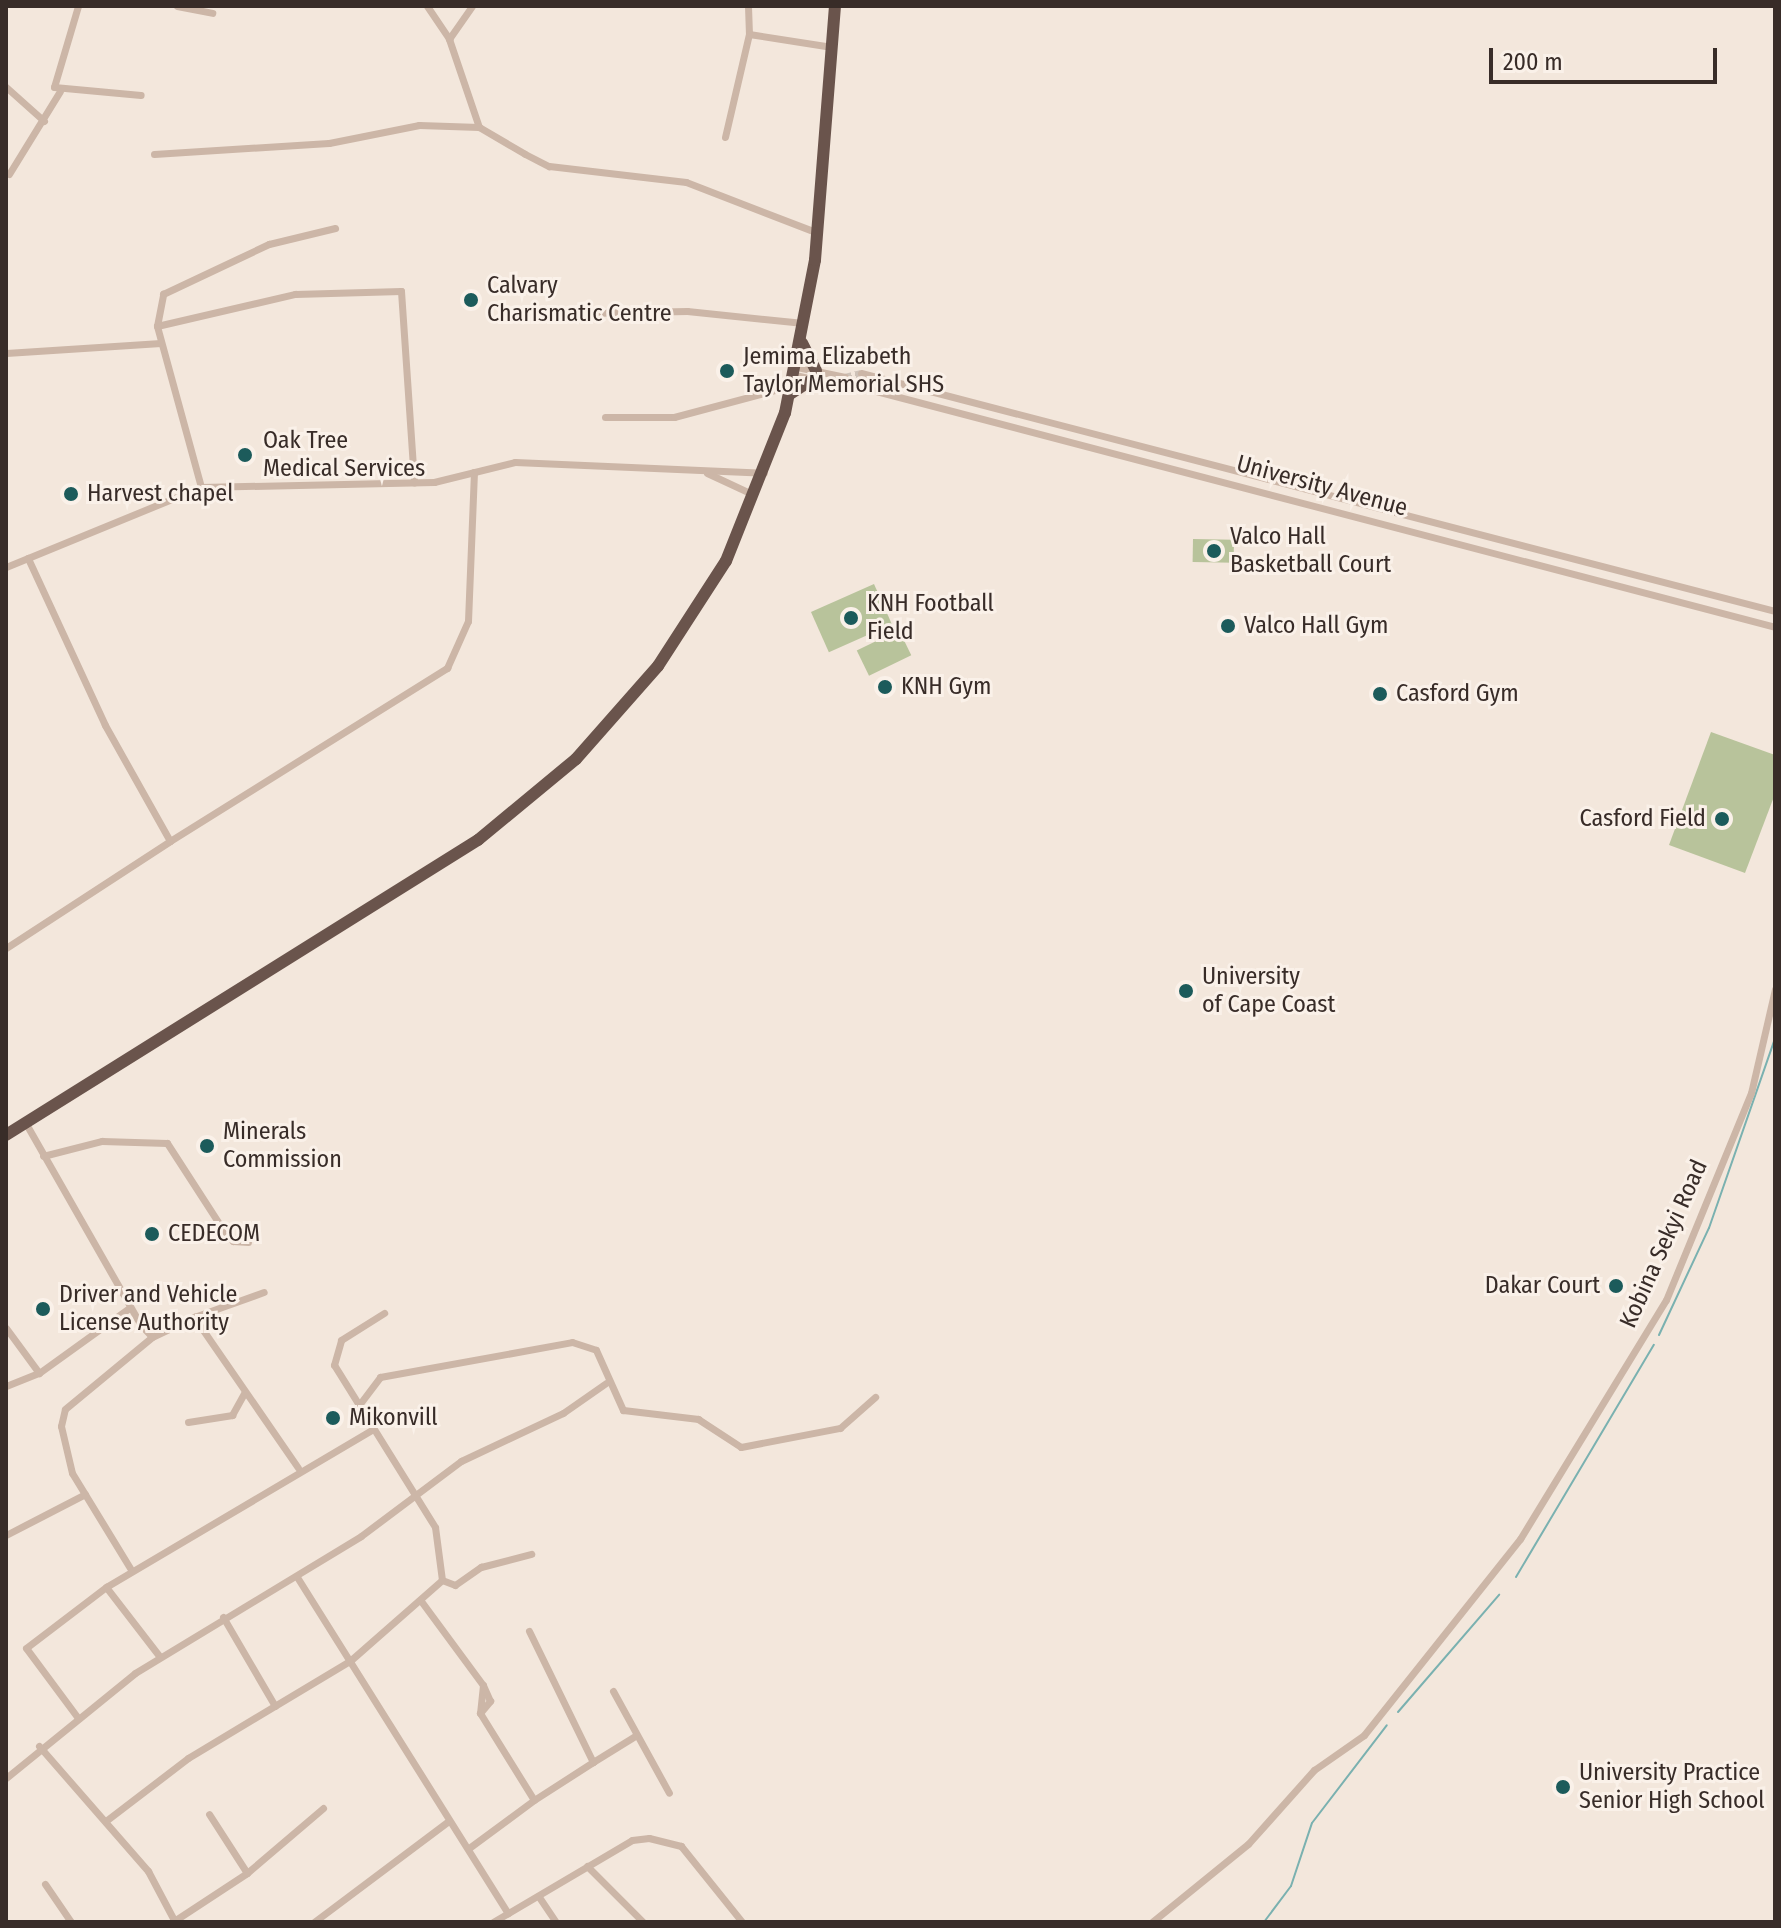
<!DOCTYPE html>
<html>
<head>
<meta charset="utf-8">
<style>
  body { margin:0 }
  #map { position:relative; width:1781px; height:1928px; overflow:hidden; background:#f3e7dc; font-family:"Fira Sans Condensed",sans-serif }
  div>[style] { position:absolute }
  .green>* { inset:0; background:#b8c39b; transform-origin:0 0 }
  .stream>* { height:2px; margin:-1px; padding:0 1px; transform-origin:1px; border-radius:1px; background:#7ab1b0 }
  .minor-tunnel>* { height:7px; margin-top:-3.5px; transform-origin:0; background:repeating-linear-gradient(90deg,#cec2b8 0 7px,transparent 0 10.5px) }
  .minor>* { height:7px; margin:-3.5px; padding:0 3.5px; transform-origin:3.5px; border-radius:3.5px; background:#ccb6a7 }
  .trunk>* { height:12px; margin:-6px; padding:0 6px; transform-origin:6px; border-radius:6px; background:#6a544c }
  .dots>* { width:22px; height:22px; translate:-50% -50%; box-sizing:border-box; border:4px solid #faf1e9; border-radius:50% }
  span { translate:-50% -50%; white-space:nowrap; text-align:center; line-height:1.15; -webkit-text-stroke:6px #faf1e9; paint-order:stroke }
  .poi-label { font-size:24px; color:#382c28 }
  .left { translate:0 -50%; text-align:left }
  .right { translate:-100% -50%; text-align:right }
  .street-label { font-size:24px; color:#382c28 }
  .frame { position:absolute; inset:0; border:8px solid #382c28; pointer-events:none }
  .scale { position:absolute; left:1489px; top:48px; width:228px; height:36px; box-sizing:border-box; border:4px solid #382c28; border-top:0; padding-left:10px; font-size:24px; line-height:28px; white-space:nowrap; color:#382c28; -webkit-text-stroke:6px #faf1e9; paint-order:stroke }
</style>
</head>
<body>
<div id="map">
  <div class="green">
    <i style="left:1193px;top:539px;width:41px;height:23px;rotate:1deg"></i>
    <i style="left:874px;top:584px;width:44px;height:69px;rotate:66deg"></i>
    <i style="left:899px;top:630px;width:28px;height:47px;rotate:64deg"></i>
    <i style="clip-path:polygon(1711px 732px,1775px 755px,1775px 794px,1745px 873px,1669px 845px)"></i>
  </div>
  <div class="stream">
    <i style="left:1659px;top:1335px;width:118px;rotate:-65deg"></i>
    <i style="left:1709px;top:1228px;width:201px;rotate:-70.8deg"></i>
    <i style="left:1516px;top:1577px;width:270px;rotate:-59.3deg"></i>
    <i style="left:1398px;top:1712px;width:155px;rotate:-49.2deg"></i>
    <i style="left:1264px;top:1922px;width:45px;rotate:-53.1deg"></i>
    <i style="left:1291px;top:1886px;width:66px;rotate:-71.6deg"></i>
    <i style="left:1312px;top:1823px;width:123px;rotate:-52.6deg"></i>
  </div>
  <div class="minor-tunnel">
    <i style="left:845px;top:377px;width:16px;rotate:-14deg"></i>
  </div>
  <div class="minor">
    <i style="left:78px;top:6px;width:84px;rotate:106.5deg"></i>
    <i style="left:54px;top:87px;width:87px;rotate:5.3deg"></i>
    <i style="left:177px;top:6px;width:36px;rotate:11deg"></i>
    <i style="left:427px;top:6px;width:40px;rotate:56deg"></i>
    <i style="left:449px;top:39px;width:93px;rotate:71.2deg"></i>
    <i style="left:479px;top:127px;width:53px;rotate:30.4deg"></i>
    <i style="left:525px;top:154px;width:27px;rotate:27deg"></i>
    <i style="left:549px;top:166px;width:138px;rotate:6.7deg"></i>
    <i style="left:686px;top:182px;width:142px;rotate:21.1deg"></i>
    <i style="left:748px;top:6px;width:28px;rotate:88deg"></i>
    <i style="left:749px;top:34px;width:84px;rotate:8.9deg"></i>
    <i style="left:449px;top:39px;width:40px;rotate:-55.1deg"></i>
    <i style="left:6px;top:87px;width:51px;rotate:41.8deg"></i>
    <i style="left:725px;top:137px;width:106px;rotate:-76.9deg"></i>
    <i style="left:154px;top:154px;width:175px;rotate:-3.6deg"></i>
    <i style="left:329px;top:143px;width:92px;rotate:-11.3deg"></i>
    <i style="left:419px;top:125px;width:60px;rotate:1.9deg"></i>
    <i style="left:9px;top:174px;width:97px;rotate:-58.4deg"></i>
    <i style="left:586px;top:313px;width:101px;rotate:-1.1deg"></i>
    <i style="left:687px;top:311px;width:117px;rotate:5.9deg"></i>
    <i style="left:157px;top:326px;width:142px;rotate:-13.1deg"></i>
    <i style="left:295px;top:294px;width:106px;rotate:-1.6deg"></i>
    <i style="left:401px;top:291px;width:192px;rotate:86.1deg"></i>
    <i style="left:6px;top:353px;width:155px;rotate:-3.7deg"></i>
    <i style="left:797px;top:367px;width:49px;rotate:11.8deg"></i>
    <i style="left:861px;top:373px;width:944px;rotate:14.6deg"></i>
    <i style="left:795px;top:375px;width:49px;rotate:12.9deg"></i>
    <i style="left:857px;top:386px;width:949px;rotate:14.71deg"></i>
    <i style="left:605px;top:417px;width:69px"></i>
    <i style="left:674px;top:417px;width:120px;rotate:-15deg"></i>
    <i style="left:707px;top:473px;width:50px;rotate:25deg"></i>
    <i style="left:201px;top:487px;width:167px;rotate:-105.3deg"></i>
    <i style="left:157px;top:326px;width:33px;rotate:-79deg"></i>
    <i style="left:163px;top:294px;width:117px;rotate:-25.3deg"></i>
    <i style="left:269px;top:244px;width:68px;rotate:-13.6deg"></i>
    <i style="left:6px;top:567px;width:211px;rotate:-22.3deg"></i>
    <i style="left:201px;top:487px;width:233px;rotate:-1.2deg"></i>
    <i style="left:434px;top:482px;width:83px;rotate:-13.9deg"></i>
    <i style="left:515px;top:462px;width:249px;rotate:2.5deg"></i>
    <i style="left:170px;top:841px;width:327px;rotate:-32deg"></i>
    <i style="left:447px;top:668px;width:51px;rotate:-65.9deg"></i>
    <i style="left:468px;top:621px;width:149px;rotate:-87.7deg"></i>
    <i style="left:6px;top:948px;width:196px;rotate:-33.1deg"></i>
    <i style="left:170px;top:841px;width:133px;rotate:-119.3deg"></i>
    <i style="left:105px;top:725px;width:184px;rotate:-114.8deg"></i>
    <i style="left:25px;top:1122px;width:234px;rotate:60.3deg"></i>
    <i style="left:141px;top:1325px;width:16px;rotate:47deg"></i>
    <i style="left:152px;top:1337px;width:47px;rotate:-25.5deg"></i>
    <i style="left:194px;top:1317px;width:183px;rotate:55.4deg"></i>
    <i style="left:43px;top:1156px;width:61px;rotate:-14.3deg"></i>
    <i style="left:102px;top:1141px;width:65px;rotate:1.8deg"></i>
    <i style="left:167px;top:1143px;width:101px;rotate:57.1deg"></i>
    <i style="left:222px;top:1228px;width:17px;rotate:50deg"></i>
    <i style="left:233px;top:1241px;width:15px;rotate:4deg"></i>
    <i style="left:194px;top:1317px;width:74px;rotate:-19.7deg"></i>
    <i style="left:6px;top:1328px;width:56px;rotate:53.7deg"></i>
    <i style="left:39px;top:1373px;width:111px;rotate:-35.8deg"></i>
    <i style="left:6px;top:1386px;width:35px;rotate:-22deg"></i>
    <i style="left:359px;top:1405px;width:35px;rotate:-53deg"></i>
    <i style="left:380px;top:1377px;width:195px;rotate:-10.3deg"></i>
    <i style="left:572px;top:1342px;width:25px;rotate:18deg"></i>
    <i style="left:596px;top:1350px;width:66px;rotate:65.8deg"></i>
    <i style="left:623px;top:1410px;width:76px;rotate:6.8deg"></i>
    <i style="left:698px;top:1419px;width:51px;rotate:33.1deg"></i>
    <i style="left:741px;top:1447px;width:101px;rotate:-10.9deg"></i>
    <i style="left:840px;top:1428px;width:47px;rotate:-41.5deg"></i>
    <i style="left:188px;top:1422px;width:45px;rotate:-9deg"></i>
    <i style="left:232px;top:1415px;width:26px;rotate:-61deg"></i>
    <i style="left:6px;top:1535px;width:89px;rotate:-27.4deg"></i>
    <i style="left:130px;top:1568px;width:111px;rotate:-121.4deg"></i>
    <i style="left:72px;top:1473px;width:48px;rotate:-103.2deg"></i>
    <i style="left:61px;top:1426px;width:17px;rotate:-77deg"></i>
    <i style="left:65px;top:1409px;width:113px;rotate:-39.6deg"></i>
    <i style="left:297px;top:1577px;width:397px;rotate:57.9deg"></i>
    <i style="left:442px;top:1580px;width:14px;rotate:21deg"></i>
    <i style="left:455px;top:1585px;width:32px;rotate:-35deg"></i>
    <i style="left:481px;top:1567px;width:52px;rotate:-14.6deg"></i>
    <i style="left:421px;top:1601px;width:104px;rotate:53.6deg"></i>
    <i style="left:483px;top:1685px;width:28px;rotate:96deg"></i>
    <i style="left:480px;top:1713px;width:102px;rotate:58.2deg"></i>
    <i style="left:534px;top:1800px;width:81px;rotate:143.6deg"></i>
    <i style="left:223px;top:1617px;width:103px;rotate:59.7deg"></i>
    <i style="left:529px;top:1631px;width:146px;rotate:64deg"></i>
    <i style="left:593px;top:1762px;width:70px;rotate:147.2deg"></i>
    <i style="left:160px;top:1657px;width:88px;rotate:-127.6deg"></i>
    <i style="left:106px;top:1587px;width:310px;rotate:-30.6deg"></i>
    <i style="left:613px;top:1691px;width:116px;rotate:61.2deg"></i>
    <i style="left:480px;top:1713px;width:16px;rotate:-50deg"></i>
    <i style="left:490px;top:1701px;width:17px;rotate:-114deg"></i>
    <i style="left:78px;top:1718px;width:87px;rotate:-126.6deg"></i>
    <i style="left:26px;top:1648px;width:101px;rotate:-37.3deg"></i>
    <i style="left:39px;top:1746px;width:166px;rotate:48.9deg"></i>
    <i style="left:148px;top:1871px;width:58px;rotate:62.1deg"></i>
    <i style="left:593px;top:1762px;width:49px;rotate:-31.8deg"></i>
    <i style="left:6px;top:1778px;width:166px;rotate:-39.1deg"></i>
    <i style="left:135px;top:1673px;width:264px;rotate:-31.2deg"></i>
    <i style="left:361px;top:1536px;width:125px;rotate:-36.9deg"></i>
    <i style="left:461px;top:1461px;width:113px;rotate:-25.2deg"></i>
    <i style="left:563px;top:1413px;width:52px;rotate:-34.9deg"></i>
    <i style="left:107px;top:1820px;width:102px;rotate:-37.4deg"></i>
    <i style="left:188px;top:1758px;width:190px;rotate:-31deg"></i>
    <i style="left:351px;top:1660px;width:121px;rotate:-41.3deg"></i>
    <i style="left:442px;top:1580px;width:53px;rotate:-97.5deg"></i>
    <i style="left:435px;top:1527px;width:191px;rotate:-121.9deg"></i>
    <i style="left:334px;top:1365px;width:26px;rotate:-74deg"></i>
    <i style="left:341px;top:1340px;width:51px;rotate:-32.1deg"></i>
    <i style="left:587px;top:1866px;width:79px;rotate:45deg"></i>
    <i style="left:247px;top:1873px;width:100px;rotate:-40.5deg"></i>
    <i style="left:45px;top:1884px;width:46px;rotate:55.6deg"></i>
    <i style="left:539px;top:1897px;width:30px;rotate:56deg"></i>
    <i style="left:174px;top:1921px;width:87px;rotate:-33.3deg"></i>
    <i style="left:247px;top:1873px;width:70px;rotate:-122.8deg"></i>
    <i style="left:314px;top:1922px;width:166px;rotate:-36.9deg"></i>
    <i style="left:493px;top:1922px;width:161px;rotate:-30.5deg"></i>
    <i style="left:632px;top:1840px;width:17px;rotate:-7deg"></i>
    <i style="left:649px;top:1838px;width:33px;rotate:14deg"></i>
    <i style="left:681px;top:1846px;width:97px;rotate:51.2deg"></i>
    <i style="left:1152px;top:1922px;width:124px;rotate:-39.1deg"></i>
    <i style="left:1248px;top:1844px;width:99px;rotate:-48.3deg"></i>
    <i style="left:1314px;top:1770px;width:61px;rotate:-35deg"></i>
    <i style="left:1364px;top:1735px;width:251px;rotate:-51.5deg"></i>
    <i style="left:1520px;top:1539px;width:280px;rotate:-58.6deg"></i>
    <i style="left:1666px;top:1300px;width:224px;rotate:-67.7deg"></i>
    <i style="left:1751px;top:1093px;width:107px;rotate:-77deg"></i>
  </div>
  <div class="trunk">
    <i style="left:802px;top:343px;width:31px;rotate:63deg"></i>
    <i style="left:790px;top:394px;width:27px;rotate:-33deg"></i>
    <i style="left:6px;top:1135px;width:557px;rotate:-32.01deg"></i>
    <i style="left:478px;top:840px;width:127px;rotate:-39.6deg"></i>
    <i style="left:576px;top:759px;width:124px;rotate:-48.6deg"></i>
    <i style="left:658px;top:666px;width:125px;rotate:-57.1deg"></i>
    <i style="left:726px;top:561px;width:159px;rotate:-68.3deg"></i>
    <i style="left:785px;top:413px;width:156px;rotate:-78.9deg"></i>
    <i style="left:815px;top:260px;width:255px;rotate:-85.5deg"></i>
  </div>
  <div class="dots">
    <i style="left:471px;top:300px;background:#1c5b5b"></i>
    <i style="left:727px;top:371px;background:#1c5b5b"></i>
    <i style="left:245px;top:455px;background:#1c5b5b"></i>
    <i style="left:71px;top:494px;background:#1c5b5b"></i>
    <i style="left:1214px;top:551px;background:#1c5b5b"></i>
    <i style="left:851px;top:618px;background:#1c5b5b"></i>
    <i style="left:1228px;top:626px;background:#1c5b5b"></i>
    <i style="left:885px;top:687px;background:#1c5b5b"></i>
    <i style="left:1380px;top:694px;background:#1c5b5b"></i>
    <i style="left:1722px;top:819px;background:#1c5b5b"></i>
    <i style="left:1186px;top:991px;background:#1c5b5b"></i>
    <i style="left:207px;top:1146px;background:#1c5b5b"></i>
    <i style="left:152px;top:1234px;background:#1c5b5b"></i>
    <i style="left:1616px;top:1286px;background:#1c5b5b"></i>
    <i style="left:43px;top:1309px;background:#1c5b5b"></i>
    <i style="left:333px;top:1418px;background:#1c5b5b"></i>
    <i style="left:1563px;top:1787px;background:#1c5b5b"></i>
  </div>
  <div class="poi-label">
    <span class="left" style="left:487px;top:300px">Calvary<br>Charismatic Centre</span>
    <span class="left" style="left:743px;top:371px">Jemima Elizabeth<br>Taylor Memorial SHS</span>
    <span class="left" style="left:263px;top:455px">Oak Tree<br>Medical Services</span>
    <span class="left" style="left:87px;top:494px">Harvest chapel</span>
    <span class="left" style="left:1230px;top:551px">Valco Hall<br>Basketball Court</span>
    <span class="left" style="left:867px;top:618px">KNH Football<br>Field</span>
    <span class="left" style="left:1244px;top:626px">Valco Hall Gym</span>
    <span class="left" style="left:901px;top:687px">KNH Gym</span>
    <span class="left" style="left:1396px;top:694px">Casford Gym</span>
    <span class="right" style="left:1706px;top:819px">Casford Field</span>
    <span class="left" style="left:1202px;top:991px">University<br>of Cape Coast</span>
    <span class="left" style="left:223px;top:1146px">Minerals<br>Commission</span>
    <span class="left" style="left:168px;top:1234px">CEDECOM</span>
    <span class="right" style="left:1600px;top:1286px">Dakar Court</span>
    <span class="left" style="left:59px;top:1309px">Driver and Vehicle<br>License Authority</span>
    <span class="left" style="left:349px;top:1418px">Mikonvill</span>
    <span class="left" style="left:1579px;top:1787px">University Practice<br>Senior High School</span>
  </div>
  <div class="street-label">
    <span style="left:1322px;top:486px;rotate:15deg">University Avenue</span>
    <span style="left:1664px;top:1244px;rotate:-66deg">Kobina Sekyi Road</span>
  </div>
  <div class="frame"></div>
  <div class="scale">200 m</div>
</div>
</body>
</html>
